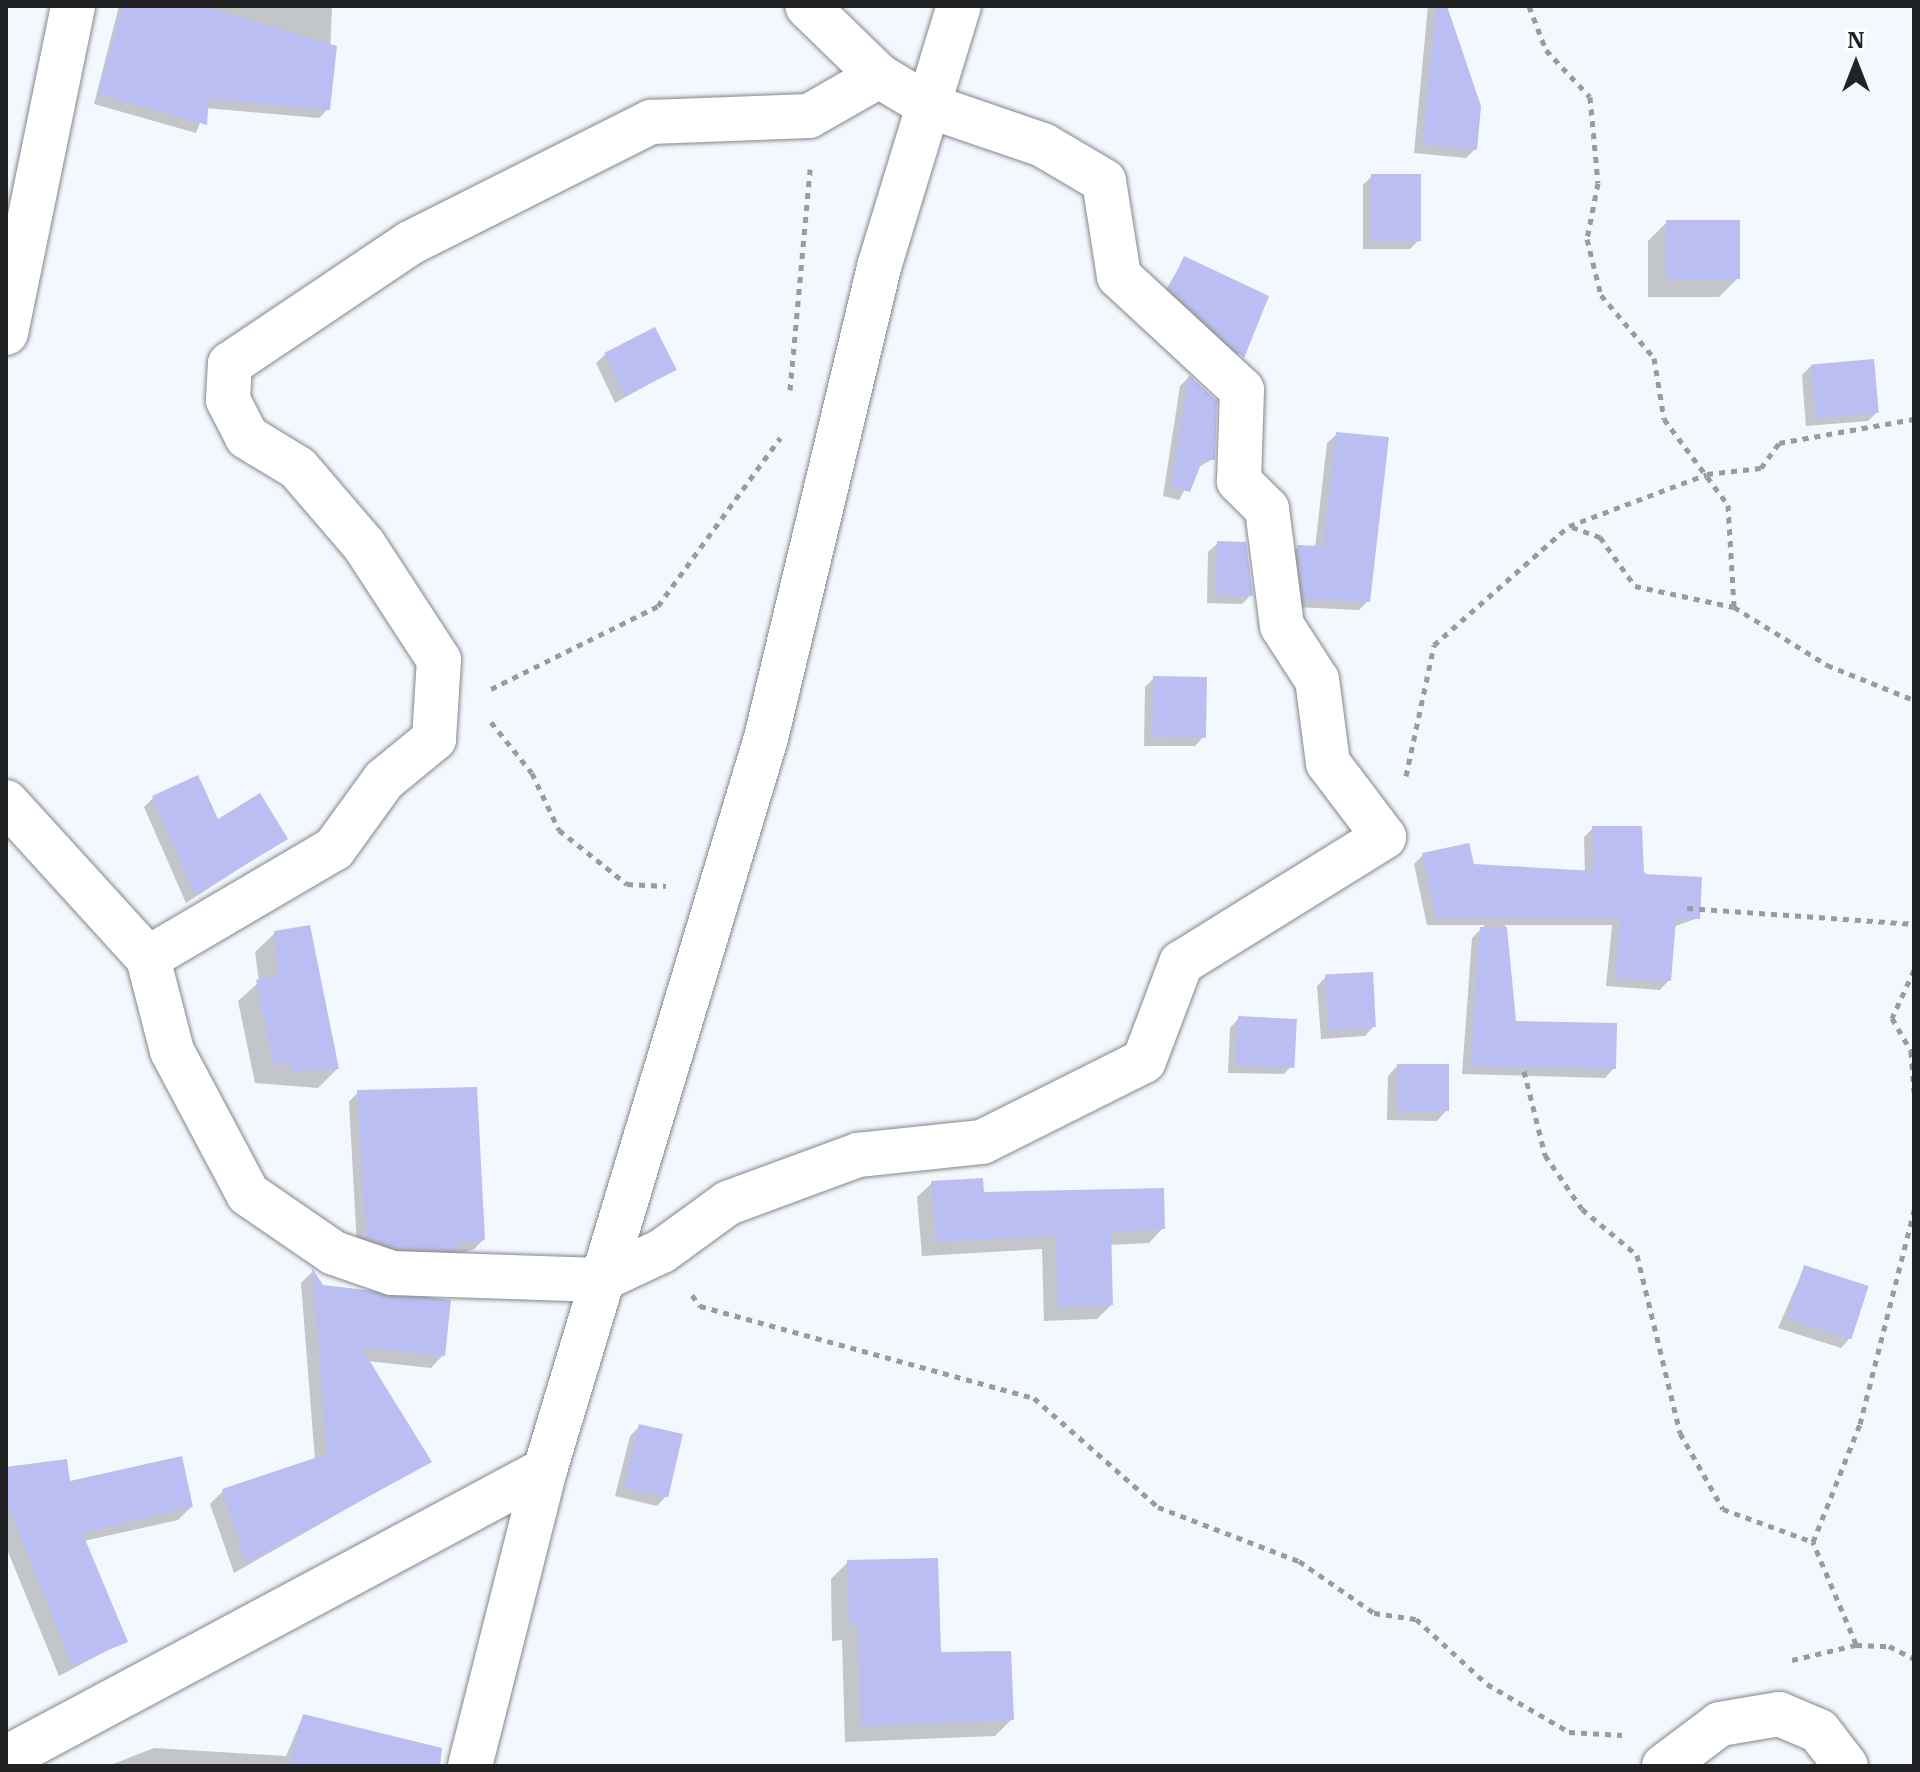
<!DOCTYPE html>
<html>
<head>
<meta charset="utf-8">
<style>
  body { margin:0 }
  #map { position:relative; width:1920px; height:1772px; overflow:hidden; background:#f3f8fe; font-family:"IBM Plex Serif",serif }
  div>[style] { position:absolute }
  .shadow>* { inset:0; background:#0003 }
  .building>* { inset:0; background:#bbbef3; transform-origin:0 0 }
  .path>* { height:5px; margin-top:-2.5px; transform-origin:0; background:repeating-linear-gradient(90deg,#989ca0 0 6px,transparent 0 12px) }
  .roads { filter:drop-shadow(0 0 2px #83878c) drop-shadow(0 0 2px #83878c) }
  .minor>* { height:44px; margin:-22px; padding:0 22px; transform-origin:22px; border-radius:22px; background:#fff }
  span { translate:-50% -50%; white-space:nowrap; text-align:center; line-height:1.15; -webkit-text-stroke:8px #fff; paint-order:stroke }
  .frame { position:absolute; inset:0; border:8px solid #202224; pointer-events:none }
  .north { position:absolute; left:1816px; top:24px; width:80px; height:80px; -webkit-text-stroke:6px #fff; paint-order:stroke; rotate:0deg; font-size:22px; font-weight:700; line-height:32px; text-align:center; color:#202224 }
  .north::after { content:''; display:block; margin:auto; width:28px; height:36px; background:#202224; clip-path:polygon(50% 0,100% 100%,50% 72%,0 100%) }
</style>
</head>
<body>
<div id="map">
  <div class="shadow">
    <i style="clip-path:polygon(119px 6px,332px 6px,328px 109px,319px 118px,206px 108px,196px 133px,94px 104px)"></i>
    <i style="clip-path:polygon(1428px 6px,1445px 6px,1475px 149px,1466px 158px,1414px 153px)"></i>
    <i style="clip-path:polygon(1372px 176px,1419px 240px,1410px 249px,1363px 249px,1363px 185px)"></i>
    <i style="clip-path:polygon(1667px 222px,1738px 278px,1719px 297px,1648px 297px,1648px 241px)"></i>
    <i style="clip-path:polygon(1184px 259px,1266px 297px,1233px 365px,1161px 298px)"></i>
    <i style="clip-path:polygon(606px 354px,674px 370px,615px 403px,596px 363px)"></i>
    <i style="clip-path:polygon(1811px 366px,1877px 412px,1868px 421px,1806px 426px,1802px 375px)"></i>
    <i style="clip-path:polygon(1189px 377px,1215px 401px,1213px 459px,1197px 468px,1179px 500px,1163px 496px,1180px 386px)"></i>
    <i style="clip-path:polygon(1337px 434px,1368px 601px,1359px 610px,1295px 607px,1288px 556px,1298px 547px,1315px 548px,1327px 443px)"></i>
    <i style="clip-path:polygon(1218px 543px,1251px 595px,1242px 604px,1207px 603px,1208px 552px)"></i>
    <i style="clip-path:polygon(1154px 678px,1204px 736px,1195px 746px,1144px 746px,1145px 687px)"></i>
    <i style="clip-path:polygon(153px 798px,218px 822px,285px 839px,186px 903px,144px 807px)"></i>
    <i style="clip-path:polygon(1593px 828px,1698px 918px,1673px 927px,1669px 980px,1660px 990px,1606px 986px,1612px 925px,1505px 925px,1514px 1023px,1614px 1068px,1605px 1078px,1462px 1074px,1472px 938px,1485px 925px,1427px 925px,1414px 864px,1423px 855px,1472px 866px,1585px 873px,1584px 837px)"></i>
    <i style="clip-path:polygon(275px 933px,337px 1069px,318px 1088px,255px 1083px,238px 1001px,259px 982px,255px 952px)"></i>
    <i style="clip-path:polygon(1326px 977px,1374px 1026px,1365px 1036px,1321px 1039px,1317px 986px)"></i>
    <i style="clip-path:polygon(1239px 1018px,1293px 1064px,1284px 1074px,1228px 1073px,1230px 1028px)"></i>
    <i style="clip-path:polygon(1397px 1066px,1446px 1111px,1437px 1121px,1387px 1120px,1388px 1076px)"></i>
    <i style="clip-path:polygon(358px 1092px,483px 1240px,474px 1249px,445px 1259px,357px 1246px,349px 1102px)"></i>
    <i style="clip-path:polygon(932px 1183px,1163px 1228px,1149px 1243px,1109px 1245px,1111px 1305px,1097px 1319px,1044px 1321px,1042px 1249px,922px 1256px,917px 1197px)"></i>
    <i style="clip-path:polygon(1804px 1268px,1850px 1338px,1841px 1348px,1778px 1328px)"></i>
    <i style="clip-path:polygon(312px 1272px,322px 1287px,443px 1355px,431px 1368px,367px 1361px,429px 1462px,234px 1573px,210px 1504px,223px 1491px,315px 1460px,301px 1283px)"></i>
    <i style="clip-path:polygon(639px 1427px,666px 1496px,657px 1506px,615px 1496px,630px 1436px)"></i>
    <i style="clip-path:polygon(6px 1469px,191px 1507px,178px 1520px,84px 1541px,125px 1641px,59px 1676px,6px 1547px)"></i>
    <i style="clip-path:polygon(848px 1562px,1012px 1719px,995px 1736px,845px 1742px,842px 1640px,832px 1641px,831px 1579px)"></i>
    <i style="clip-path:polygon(303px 1716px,352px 1766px,108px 1766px,154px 1748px,286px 1756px)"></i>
  </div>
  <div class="building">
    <i style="clip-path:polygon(123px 6px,203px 6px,337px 46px,330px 110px,209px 98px,207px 125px,98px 94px)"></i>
    <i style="clip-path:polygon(1436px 6px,1447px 6px,1481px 106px,1477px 150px,1422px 144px)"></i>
    <i style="left:1371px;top:174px;width:50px;height:67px"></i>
    <i style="left:1666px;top:220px;width:74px;height:59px"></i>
    <i style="clip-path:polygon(1184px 256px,1269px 296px,1244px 358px,1169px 288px)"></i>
    <i style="left:655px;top:327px;width:48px;height:57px;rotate:63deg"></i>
    <i style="left:1874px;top:359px;width:54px;height:63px;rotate:85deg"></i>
    <i style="clip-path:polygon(1189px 375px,1217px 401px,1215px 460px,1203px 459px,1190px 492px,1171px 487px)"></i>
    <i style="clip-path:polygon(1336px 432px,1389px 437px,1370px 602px,1304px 598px,1297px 545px,1323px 546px)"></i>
    <i style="clip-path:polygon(1217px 541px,1246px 542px,1253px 596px,1215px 594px)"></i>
    <i style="left:1153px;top:676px;width:54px;height:61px;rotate:1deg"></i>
    <i style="clip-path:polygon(198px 775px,218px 819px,260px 793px,288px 839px,195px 895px,152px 796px)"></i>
    <i style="clip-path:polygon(1592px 826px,1642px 826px,1644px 874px,1702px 877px,1700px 919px,1663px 918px,1676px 919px,1671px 981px,1615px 978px,1620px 917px,1436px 917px,1422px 853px,1469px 843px,1474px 864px,1594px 871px)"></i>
    <i style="clip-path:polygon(310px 925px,339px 1069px,291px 1071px,290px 1062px,274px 1065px,256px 980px,279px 975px,274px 931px)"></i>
    <i style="clip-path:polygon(1480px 927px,1507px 927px,1516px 1021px,1617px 1023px,1616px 1069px,1470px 1066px)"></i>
    <i style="left:1373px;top:972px;width:55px;height:48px;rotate:87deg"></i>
    <i style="left:1238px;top:1016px;width:59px;height:49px;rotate:3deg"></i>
    <i style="left:1397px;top:1064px;width:52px;height:47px"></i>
    <i style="clip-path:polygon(477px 1087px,485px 1240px,457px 1242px,456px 1250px,397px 1248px,366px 1237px,357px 1090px)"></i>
    <i style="clip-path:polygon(983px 1178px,984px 1192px,1164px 1188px,1165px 1229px,1111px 1232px,1113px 1305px,1058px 1307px,1055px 1235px,936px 1242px,931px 1181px)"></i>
    <i style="left:1804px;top:1265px;width:68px;height:56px;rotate:18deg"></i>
    <i style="clip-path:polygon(312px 1268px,323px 1285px,451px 1300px,445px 1356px,361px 1347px,432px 1462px,246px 1563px,222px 1489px,327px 1454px)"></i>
    <i style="left:639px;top:1424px;width:45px;height:65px;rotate:13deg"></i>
    <i style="clip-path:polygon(182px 1456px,193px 1507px,82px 1532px,128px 1642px,72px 1665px,6px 1501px,6px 1467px,67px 1459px,70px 1481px)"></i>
    <i style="clip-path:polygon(938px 1558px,941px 1652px,1011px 1651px,1014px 1720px,861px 1726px,858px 1624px,849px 1624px,847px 1560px)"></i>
    <i style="clip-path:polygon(303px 1714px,442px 1748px,440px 1766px,289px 1766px)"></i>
  </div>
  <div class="path">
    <i style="left:1529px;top:6px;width:47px;rotate:68.9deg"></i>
    <i style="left:1546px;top:50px;width:64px;rotate:46.9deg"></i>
    <i style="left:1590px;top:97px;width:86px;rotate:84.7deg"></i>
    <i style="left:1598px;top:183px;width:57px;rotate:101.1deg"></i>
    <i style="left:1587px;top:239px;width:58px;rotate:76deg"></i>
    <i style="left:1601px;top:295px;width:82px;rotate:49.9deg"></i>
    <i style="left:1654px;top:358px;width:62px;rotate:80.7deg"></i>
    <i style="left:1664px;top:419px;width:107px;rotate:53.3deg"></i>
    <i style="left:1728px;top:505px;width:102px;rotate:86.6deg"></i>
    <i style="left:790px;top:390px;width:222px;rotate:-84.8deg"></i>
    <i style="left:1572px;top:527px;width:30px;rotate:20deg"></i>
    <i style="left:1600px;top:537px;width:60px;rotate:54.5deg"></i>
    <i style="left:1635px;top:586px;width:101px;rotate:12deg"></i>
    <i style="left:1734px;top:607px;width:110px;rotate:31.9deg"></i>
    <i style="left:1827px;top:665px;width:94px;rotate:21.9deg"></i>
    <i style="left:491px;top:689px;width:186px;rotate:-26.4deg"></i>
    <i style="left:658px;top:606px;width:208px;rotate:-54deg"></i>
    <i style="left:491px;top:722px;width:65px;rotate:51.2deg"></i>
    <i style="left:532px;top:773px;width:63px;rotate:64.7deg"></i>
    <i style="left:559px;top:830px;width:87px;rotate:38.5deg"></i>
    <i style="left:627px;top:884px;width:39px;rotate:3deg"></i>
    <i style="left:1406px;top:776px;width:134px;rotate:-77.9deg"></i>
    <i style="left:1434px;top:645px;width:180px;rotate:-41.4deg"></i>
    <i style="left:1569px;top:526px;width:147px;rotate:-20.6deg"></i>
    <i style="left:1707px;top:474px;width:54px;rotate:-6.3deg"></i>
    <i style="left:1761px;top:468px;width:31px;rotate:-54deg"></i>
    <i style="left:1779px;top:443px;width:137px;rotate:-10.1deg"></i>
    <i style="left:1687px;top:908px;width:228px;rotate:4deg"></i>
    <i style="left:1914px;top:970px;width:53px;rotate:114.6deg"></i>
    <i style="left:1892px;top:1018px;width:38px;rotate:60deg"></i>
    <i style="left:1911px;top:1051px;width:41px;rotate:85.8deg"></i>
    <i style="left:1524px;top:1071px;width:87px;rotate:76deg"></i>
    <i style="left:1545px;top:1155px;width:65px;rotate:55.6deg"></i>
    <i style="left:1582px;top:1209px;width:72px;rotate:39.9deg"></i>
    <i style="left:1637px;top:1255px;width:183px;rotate:76.4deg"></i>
    <i style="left:1680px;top:1433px;width:87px;rotate:60.5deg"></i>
    <i style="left:1723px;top:1509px;width:96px;rotate:20.1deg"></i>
    <i style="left:692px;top:1295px;width:14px;rotate:54deg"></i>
    <i style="left:700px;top:1306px;width:346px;rotate:15.4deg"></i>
    <i style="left:1034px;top:1398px;width:165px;rotate:41.3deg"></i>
    <i style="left:1158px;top:1507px;width:151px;rotate:21deg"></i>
    <i style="left:1299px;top:1561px;width:91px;rotate:34.7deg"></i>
    <i style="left:1374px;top:1613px;width:42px;rotate:8.1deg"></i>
    <i style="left:1416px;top:1619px;width:96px;rotate:42.5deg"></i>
    <i style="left:1487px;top:1684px;width:95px;rotate:30.3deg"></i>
    <i style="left:1569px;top:1732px;width:53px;rotate:3.2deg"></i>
    <i style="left:1856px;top:1644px;width:111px;rotate:-112.9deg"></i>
    <i style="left:1813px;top:1542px;width:127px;rotate:-68.3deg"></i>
    <i style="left:1860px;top:1424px;width:221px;rotate:-75.8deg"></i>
    <i style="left:1792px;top:1660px;width:66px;rotate:-13.2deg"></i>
    <i style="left:1856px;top:1645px;width:33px;rotate:2deg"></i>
    <i style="left:1889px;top:1646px;width:28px;rotate:27deg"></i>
  </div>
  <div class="roads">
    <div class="minor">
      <i style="left:6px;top:333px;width:334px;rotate:-78.4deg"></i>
      <i style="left:6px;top:802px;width:211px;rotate:47.7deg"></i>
      <i style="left:148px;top:958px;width:96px;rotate:75.5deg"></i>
      <i style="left:172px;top:1051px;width:162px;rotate:62deg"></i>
      <i style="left:248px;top:1194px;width:104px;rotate:34.5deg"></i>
      <i style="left:334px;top:1253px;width:61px;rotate:19deg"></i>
      <i style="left:392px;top:1273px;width:208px;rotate:1.9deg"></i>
      <i style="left:600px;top:1280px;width:68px;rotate:-25.1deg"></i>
      <i style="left:662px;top:1251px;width:82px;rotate:-36deg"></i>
      <i style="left:728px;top:1203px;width:139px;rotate:-20.3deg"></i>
      <i style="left:858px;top:1155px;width:125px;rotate:-6deg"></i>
      <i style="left:982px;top:1142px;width:181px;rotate:-26.6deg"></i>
      <i style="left:1144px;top:1061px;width:105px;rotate:-69.3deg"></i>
      <i style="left:1181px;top:963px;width:239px;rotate:-31.8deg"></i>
      <i style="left:1384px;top:837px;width:93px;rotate:-127.1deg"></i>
      <i style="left:1328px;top:763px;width:84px;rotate:-97.5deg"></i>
      <i style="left:1317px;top:680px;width:64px;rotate:-122.9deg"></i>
      <i style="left:1282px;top:626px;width:118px;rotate:-97.3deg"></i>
      <i style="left:1267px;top:509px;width:40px;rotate:-135deg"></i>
      <i style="left:1239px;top:481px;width:91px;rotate:-88.1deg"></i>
      <i style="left:1242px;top:390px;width:168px;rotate:-137.2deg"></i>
      <i style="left:1119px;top:276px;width:96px;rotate:-99deg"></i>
      <i style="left:1104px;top:181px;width:71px;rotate:-149.5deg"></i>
      <i style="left:1043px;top:145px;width:120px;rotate:-161.1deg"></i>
      <i style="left:929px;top:106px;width:58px;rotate:-149deg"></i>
      <i style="left:879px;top:76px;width:100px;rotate:-135.8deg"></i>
      <i style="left:148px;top:958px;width:216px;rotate:-30.4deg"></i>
      <i style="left:334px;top:849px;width:85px;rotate:-54.1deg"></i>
      <i style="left:384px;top:780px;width:65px;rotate:-39.4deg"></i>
      <i style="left:434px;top:739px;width:79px;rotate:-86.4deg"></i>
      <i style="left:439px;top:660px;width:137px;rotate:-123.1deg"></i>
      <i style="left:364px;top:545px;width:101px;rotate:-130.6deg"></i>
      <i style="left:298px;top:468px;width:60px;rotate:-148.7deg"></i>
      <i style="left:247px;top:437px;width:42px;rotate:-117.2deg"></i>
      <i style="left:228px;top:400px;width:36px;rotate:-87deg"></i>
      <i style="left:230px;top:364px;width:217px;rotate:-33.9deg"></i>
      <i style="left:410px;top:243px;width:270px;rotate:-26.7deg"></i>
      <i style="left:651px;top:122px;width:158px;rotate:-2.2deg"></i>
      <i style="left:809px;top:116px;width:81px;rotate:-29.7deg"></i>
      <i style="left:6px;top:1758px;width:611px;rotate:-28.12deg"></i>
      <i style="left:470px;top:1766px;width:305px;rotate:-75.8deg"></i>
      <i style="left:545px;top:1470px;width:765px;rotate:-73.2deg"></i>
      <i style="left:766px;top:738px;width:484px;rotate:-76.5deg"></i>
      <i style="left:879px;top:267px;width:273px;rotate:-73deg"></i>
      <i style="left:1664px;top:1766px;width:70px;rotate:-36.9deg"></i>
      <i style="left:1720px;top:1724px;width:60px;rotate:-9.6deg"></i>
      <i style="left:1779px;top:1714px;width:43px;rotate:23deg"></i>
      <i style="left:1819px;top:1731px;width:44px;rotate:52.4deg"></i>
    </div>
  </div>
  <div class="frame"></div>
  <div class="north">N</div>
</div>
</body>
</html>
